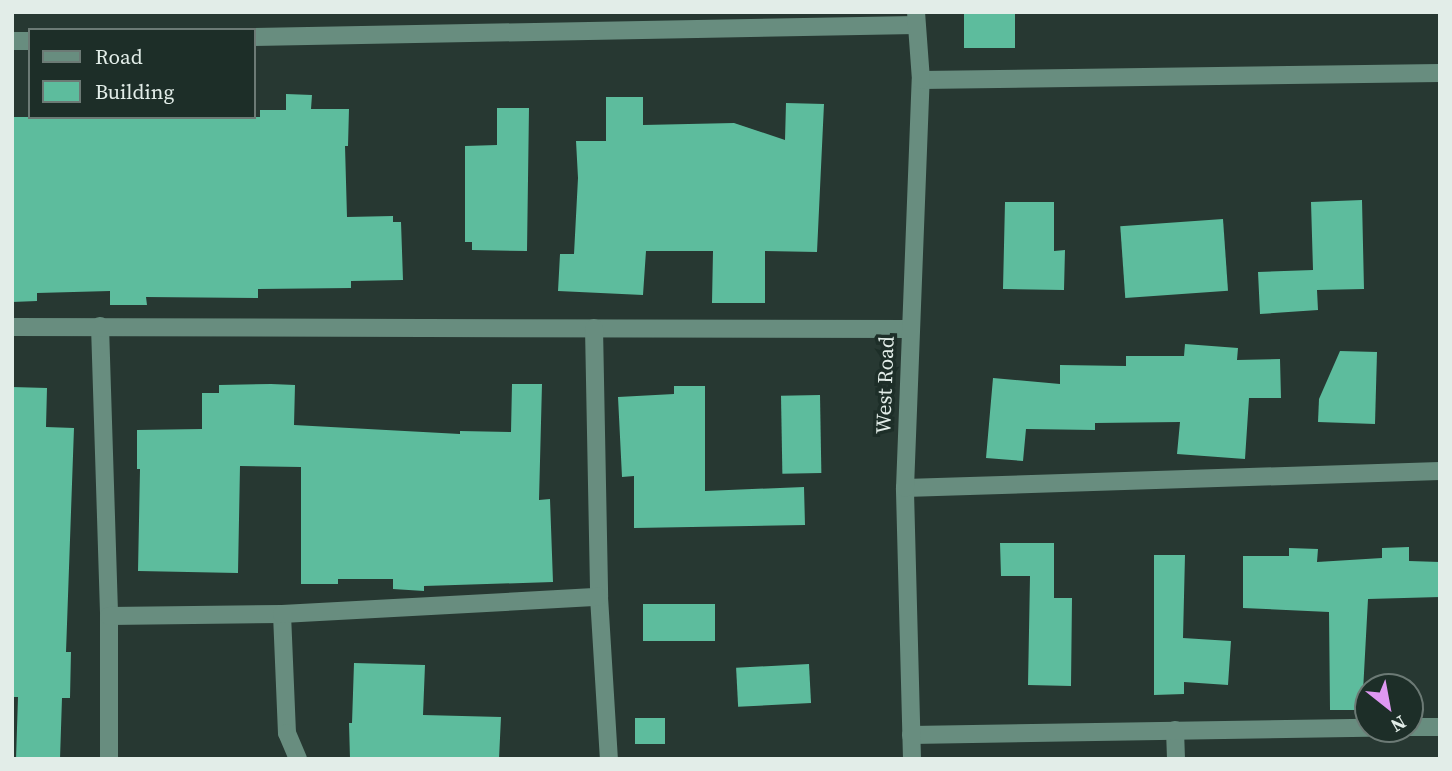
<!DOCTYPE html>
<html>
<head>
<meta charset="utf-8">
<style>
  body { margin:0 }
  #map { position:relative; width:1452px; height:771px; overflow:hidden; background:#273832; font-family:"Source Serif 4",serif }
  div>[style] { position:absolute }
  .building>* { inset:0; background:#5dbc9d; transform-origin:0 0 }
  .minor>* { height:18px; margin:-9px; padding:0 9px; transform-origin:9px; border-radius:9px; background:#688d7f }
  span { translate:-50% -50%; white-space:nowrap; text-align:center; line-height:1.15; -webkit-text-stroke:7px #1d2e28; paint-order:stroke }
  .street-label { font-size:21px; color:#e2ede8 }
  .frame { position:absolute; inset:0; border:14px solid #e2ede8; pointer-events:none }
  .legend { position:absolute; left:28px; top:28px; width:228px; height:91px; box-sizing:border-box; background:#1d2e28; border:2px solid #6c7a75; margin:0; padding:9px 12px; list-style:none; font-size:21px; color:#e2ede8 }
  .legend li { display:flex; align-items:center; gap:14px; height:35px }
  .legend b { width:35px; border:2px solid #6c7a75 }
  .north { position:absolute; left:1354px; top:673px; width:70px; height:70px; box-sizing:border-box; background:#1d2e28; border:2px solid #6c7a75; border-radius:50%; rotate:149deg; font-size:19px; font-weight:700; line-height:28px; text-align:center; color:#e2ede8 }
  .north::after { content:''; display:block; margin:auto; width:24px; height:32px; background:#df98f2; clip-path:polygon(50% 0,100% 100%,50% 72%,0 100%) }
</style>
</head>
<body>
<div id="map">
  <div class="building">
    <i style="left:964px;top:12px;width:51px;height:36px"></i>
    <i style="clip-path:polygon(286px 94px,312px 95px,311px 109px,349px 109px,348px 146px,345px 146px,347px 217px,393px 216px,393px 222px,401px 222px,403px 280px,351px 281px,351px 288px,258px 289px,258px 298px,146px 297px,147px 305px,110px 305px,110px 291px,37px 293px,37px 301px,12px 302px,12px 117px,260px 117px,260px 110px,286px 110px)"></i>
    <i style="clip-path:polygon(606px 97px,643px 97px,643px 125px,734px 123px,785px 140px,786px 103px,824px 104px,817px 252px,765px 251px,765px 303px,712px 303px,713px 251px,646px 251px,643px 295px,558px 291px,560px 254px,574px 254px,578px 178px,576px 141px,606px 141px)"></i>
    <i style="clip-path:polygon(497px 108px,529px 108px,527px 251px,472px 250px,472px 242px,465px 242px,465px 146px,497px 145px)"></i>
    <i style="clip-path:polygon(1362px 200px,1364px 289px,1317px 290px,1318px 310px,1260px 314px,1258px 272px,1313px 270px,1311px 202px)"></i>
    <i style="clip-path:polygon(1005px 202px,1054px 202px,1054px 251px,1065px 250px,1064px 290px,1003px 289px)"></i>
    <i style="left:1223px;top:219px;width:72px;height:103px;rotate:86deg"></i>
    <i style="clip-path:polygon(1185px 344px,1238px 348px,1237px 360px,1280px 359px,1281px 398px,1249px 398px,1245px 459px,1177px 454px,1180px 422px,1095px 423px,1095px 430px,1026px 429px,1023px 461px,986px 458px,993px 378px,1060px 384px,1060px 365px,1126px 366px,1126px 356px,1184px 356px)"></i>
    <i style="clip-path:polygon(1340px 351px,1377px 352px,1375px 424px,1318px 422px,1319px 399px)"></i>
    <i style="clip-path:polygon(271px 384px,295px 385px,294px 425px,460px 434px,460px 431px,511px 432px,512px 384px,542px 384px,539px 500px,550px 499px,553px 582px,424px 586px,424px 591px,393px 589px,393px 579px,338px 579px,338px 584px,301px 584px,301px 467px,240px 466px,238px 573px,138px 571px,140px 469px,137px 469px,137px 430px,202px 429px,202px 393px,219px 393px,219px 385px)"></i>
    <i style="clip-path:polygon(674px 386px,705px 386px,705px 491px,804px 487px,805px 525px,634px 528px,634px 476px,622px 477px,618px 397px,674px 394px)"></i>
    <i style="clip-path:polygon(12px 387px,47px 388px,46px 427px,74px 428px,66px 652px,71px 652px,70px 698px,62px 698px,60px 759px,16px 759px,18px 697px,12px 697px)"></i>
    <i style="left:820px;top:395px;width:78px;height:39px;rotate:89deg"></i>
    <i style="clip-path:polygon(1000px 543px,1054px 543px,1054px 598px,1072px 598px,1071px 686px,1028px 685px,1030px 576px,1001px 576px)"></i>
    <i style="clip-path:polygon(1409px 547px,1409px 561px,1440px 562px,1440px 597px,1368px 599px,1362px 710px,1330px 710px,1329px 612px,1243px 608px,1243px 556px,1289px 556px,1289px 548px,1318px 549px,1317px 562px,1382px 558px,1382px 548px)"></i>
    <i style="clip-path:polygon(1154px 555px,1185px 555px,1183px 638px,1231px 641px,1228px 685px,1184px 682px,1184px 694px,1154px 695px)"></i>
    <i style="left:715px;top:604px;width:37px;height:72px;rotate:90deg"></i>
    <i style="clip-path:polygon(354px 663px,425px 665px,423px 715px,501px 717px,499px 759px,350px 759px,349px 723px,352px 723px)"></i>
    <i style="left:809px;top:664px;width:39px;height:73px;rotate:87deg"></i>
    <i style="left:665px;top:718px;width:26px;height:30px;rotate:90deg"></i>
  </div>
  <div class="minor">
    <i style="left:254px;top:37px;width:662px;rotate:-1.04deg"></i>
    <i style="left:12px;top:41px;width:18px"></i>
    <i style="left:921px;top:80px;width:519px;rotate:-0.77deg"></i>
    <i style="left:100px;top:326px;width:290px;rotate:88.2deg"></i>
    <i style="left:109px;top:616px;width:143px;rotate:90deg"></i>
    <i style="left:12px;top:327px;width:897px;rotate:0.13deg"></i>
    <i style="left:594px;top:328px;width:269px;rotate:88.9deg"></i>
    <i style="left:599px;top:597px;width:162px;rotate:86.5deg"></i>
    <i style="left:905px;top:488px;width:535px;rotate:-1.82deg"></i>
    <i style="left:282px;top:614px;width:119px;rotate:87.6deg"></i>
    <i style="left:287px;top:733px;width:28px;rotate:67deg"></i>
    <i style="left:109px;top:616px;width:173px;rotate:-0.7deg"></i>
    <i style="left:282px;top:614px;width:317px;rotate:-3.1deg"></i>
    <i style="left:1410px;top:727px;width:30px"></i>
    <i style="left:1175px;top:730px;width:29px;rotate:88deg"></i>
    <i style="left:911px;top:735px;width:457px;rotate:-0.9deg"></i>
    <i style="left:912px;top:759px;width:271px;rotate:-91.5deg"></i>
    <i style="left:905px;top:488px;width:408px;rotate:-87.8deg"></i>
    <i style="left:921px;top:80px;width:68px;rotate:-94.2deg"></i>
  </div>
  <div class="street-label">
    <span style="left:885px;top:385px;rotate:-88deg">West Road</span>
  </div>
  <div class="frame"></div>
  <ul class="legend">
  <li><b style="height:9px;background:#688d7f"></b>Road</li>
  <li><b style="height:19px;background:#5dbc9d"></b>Building</li>
  </ul>
  <div class="north">N</div>
</div>
</body>
</html>
